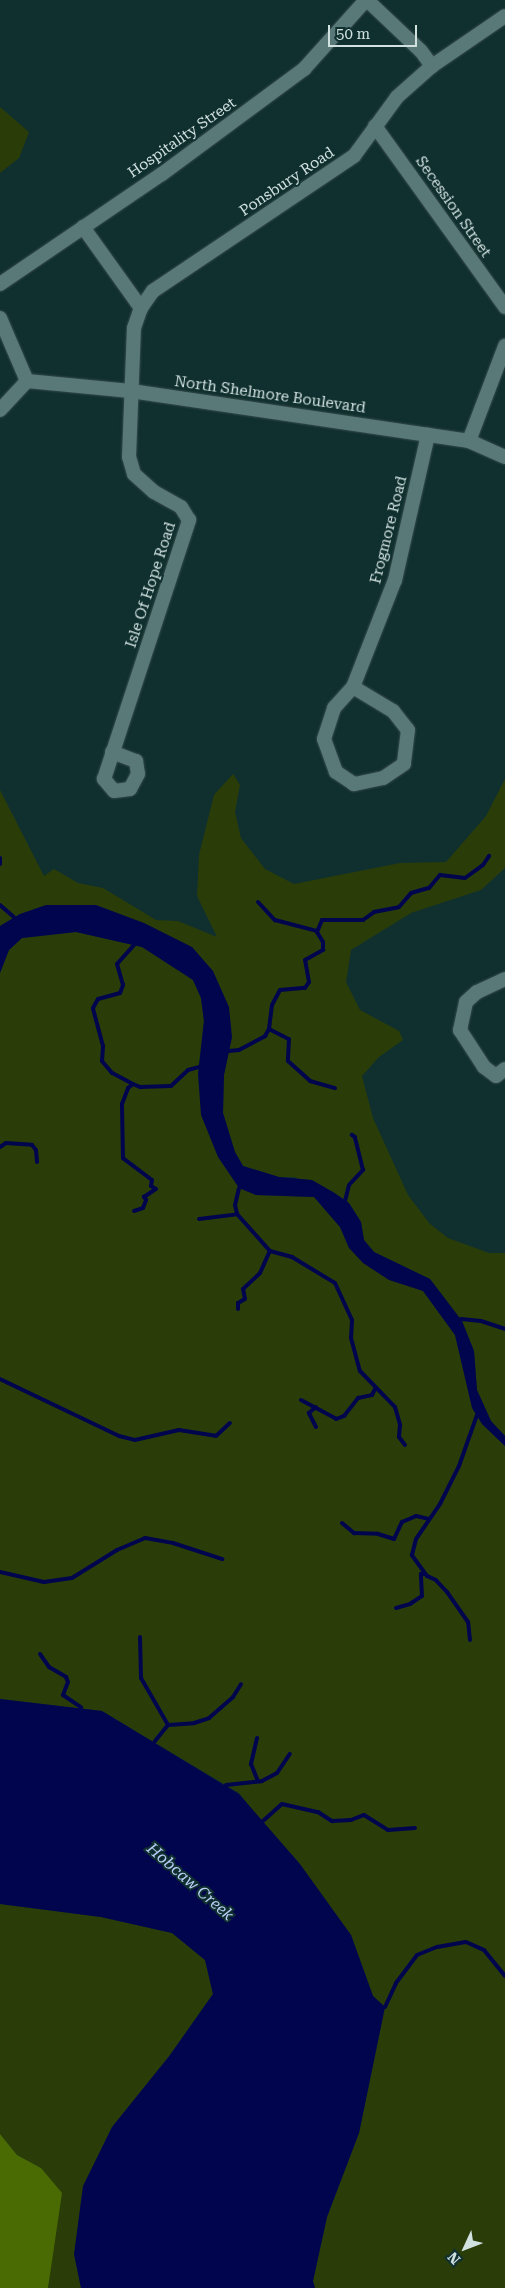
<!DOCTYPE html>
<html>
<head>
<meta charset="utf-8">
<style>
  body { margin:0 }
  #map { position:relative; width:505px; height:2288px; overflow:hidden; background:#102f2f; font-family:"Roboto Serif",serif }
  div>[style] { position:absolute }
  .green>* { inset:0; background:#2a3d08 }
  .forest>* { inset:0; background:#4a6b03 }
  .water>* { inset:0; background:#01054d }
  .stream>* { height:4px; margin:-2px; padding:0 2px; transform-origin:2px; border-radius:2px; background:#01054d }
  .roads { filter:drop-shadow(0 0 1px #364c4b) drop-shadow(0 0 1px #364c4b) }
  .minor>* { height:14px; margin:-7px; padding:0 7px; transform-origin:7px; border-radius:7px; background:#597979 }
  span { translate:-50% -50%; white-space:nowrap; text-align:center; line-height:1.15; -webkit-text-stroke:4px #102f2f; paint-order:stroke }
  .street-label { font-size:15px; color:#d0e1e0 }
  .water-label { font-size:16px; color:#bacef8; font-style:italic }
  .north { position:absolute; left:440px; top:2223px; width:50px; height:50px; -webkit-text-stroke:4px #102f2f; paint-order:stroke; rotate:227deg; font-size:14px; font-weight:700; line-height:20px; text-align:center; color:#d0e1e0 }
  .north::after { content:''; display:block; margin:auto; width:18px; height:22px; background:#d0e1e0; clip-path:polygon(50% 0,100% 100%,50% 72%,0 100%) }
  .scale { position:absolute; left:328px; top:25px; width:89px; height:22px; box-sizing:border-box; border:2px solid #d0e1e0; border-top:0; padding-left:6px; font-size:15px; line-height:18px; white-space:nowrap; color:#d0e1e0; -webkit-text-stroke:4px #102f2f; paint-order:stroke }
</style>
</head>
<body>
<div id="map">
  <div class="green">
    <i style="clip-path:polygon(0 107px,29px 132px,19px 158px,0 173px)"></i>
    <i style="clip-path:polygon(233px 774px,240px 785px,235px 812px,241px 838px,265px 869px,294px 884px,400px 863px,446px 862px,486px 816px,505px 779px,505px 868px,481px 890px,411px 913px,351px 950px,346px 982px,360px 1010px,399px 1031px,403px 1040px,379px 1057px,362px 1076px,373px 1118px,408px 1195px,430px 1224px,448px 1238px,489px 1253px,505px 1253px,505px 1436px,491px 1421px,477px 1390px,474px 1351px,462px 1321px,430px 1279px,374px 1252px,364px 1240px,361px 1222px,349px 1203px,333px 1192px,294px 1177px,279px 1177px,243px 1166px,235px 1152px,223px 1113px,224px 1075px,232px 1037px,192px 947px,20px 914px,0 926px,0 790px,44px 876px,54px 869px,78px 883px,103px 888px,156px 920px,178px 921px,217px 937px,197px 896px,199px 855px,214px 795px)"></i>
    <i style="clip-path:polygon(76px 932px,142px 947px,193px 980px,201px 998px,204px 1021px,198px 1074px,239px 1188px,256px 1195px,314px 1197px,340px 1227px,349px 1248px,423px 1291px,455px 1335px,473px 1409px,482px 1424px,505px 1446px,505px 2288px,315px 2288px,313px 2281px,327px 2217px,359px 2133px,385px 2007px,373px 1996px,351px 1935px,239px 1793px,102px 1711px,0 1699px,0 973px,9px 950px,22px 938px)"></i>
    <i style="clip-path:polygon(0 1904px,101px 1917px,172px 1933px,205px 1960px,213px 1994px,170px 2055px,74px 2254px,81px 2288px,48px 2288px,53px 2245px,41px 2168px,17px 2155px,0 2134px)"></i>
  </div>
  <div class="forest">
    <i style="clip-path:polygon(0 2134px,17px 2155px,41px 2168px,62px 2193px,48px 2288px,0 2288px)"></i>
  </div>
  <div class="water">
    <i style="clip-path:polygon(46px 905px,96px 905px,144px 923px,192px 947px,213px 971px,229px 1007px,232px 1037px,224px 1075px,223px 1113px,235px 1152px,243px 1166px,279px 1177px,312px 1180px,333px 1192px,349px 1203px,361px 1222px,364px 1240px,374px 1252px,430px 1279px,462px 1321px,474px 1351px,477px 1390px,491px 1421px,505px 1436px,505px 1446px,482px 1424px,472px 1408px,455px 1335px,423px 1291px,389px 1280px,363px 1263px,349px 1248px,340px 1227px,314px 1197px,256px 1195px,239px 1188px,218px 1157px,201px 1115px,198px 1074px,204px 1021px,201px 998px,193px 980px,142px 947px,76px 932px,22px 938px,9px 950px,0 973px,0 926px,20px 914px)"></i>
    <i style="clip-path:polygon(0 1699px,102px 1711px,239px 1794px,300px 1864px,351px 1935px,373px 1996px,385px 2007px,359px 2133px,327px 2217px,313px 2281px,315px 2288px,81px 2288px,74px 2254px,83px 2186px,112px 2127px,170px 2055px,213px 1994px,205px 1960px,172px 1933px,101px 1917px,0 1904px)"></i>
  </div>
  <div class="stream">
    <i style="left:0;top:858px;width:6px;rotate:90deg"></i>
    <i style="left:258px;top:902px;width:25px;rotate:47deg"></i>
    <i style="left:275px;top:920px;width:43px;rotate:14.7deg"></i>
    <i style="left:0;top:905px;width:18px;rotate:41deg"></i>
    <i style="left:269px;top:1029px;width:22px;rotate:27deg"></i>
    <i style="left:289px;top:1039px;width:22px;rotate:93deg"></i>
    <i style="left:288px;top:1061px;width:30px;rotate:42deg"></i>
    <i style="left:310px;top:1081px;width:26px;rotate:16deg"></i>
    <i style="left:229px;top:1051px;width:10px;rotate:-6deg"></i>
    <i style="left:239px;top:1050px;width:30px;rotate:-28deg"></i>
    <i style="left:265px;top:1036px;width:8px;rotate:-60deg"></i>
    <i style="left:269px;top:1029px;width:24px;rotate:-83deg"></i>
    <i style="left:272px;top:1005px;width:17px;rotate:-62deg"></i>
    <i style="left:280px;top:990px;width:25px;rotate:-5deg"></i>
    <i style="left:305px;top:988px;width:7px;rotate:-56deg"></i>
    <i style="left:309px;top:982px;width:22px;rotate:-100deg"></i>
    <i style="left:305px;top:960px;width:21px;rotate:-29deg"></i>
    <i style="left:323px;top:950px;width:8px;rotate:-90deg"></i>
    <i style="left:323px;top:942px;width:12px;rotate:-121deg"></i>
    <i style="left:317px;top:932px;width:13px;rotate:-67deg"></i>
    <i style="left:322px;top:920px;width:41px"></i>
    <i style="left:363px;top:920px;width:14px;rotate:-36deg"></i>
    <i style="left:374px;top:912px;width:25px;rotate:-11deg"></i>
    <i style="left:399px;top:907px;width:18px;rotate:-49deg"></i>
    <i style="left:411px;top:893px;width:19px;rotate:-16deg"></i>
    <i style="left:429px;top:888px;width:17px;rotate:-50deg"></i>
    <i style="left:440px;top:875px;width:25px;rotate:7deg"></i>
    <i style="left:465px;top:878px;width:22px;rotate:-36deg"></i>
    <i style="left:483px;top:865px;width:11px;rotate:-56deg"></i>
    <i style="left:133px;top:1084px;width:24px;rotate:-152deg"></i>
    <i style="left:112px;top:1073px;width:16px;rotate:-130deg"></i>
    <i style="left:102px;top:1061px;width:15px;rotate:-86deg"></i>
    <i style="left:103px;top:1046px;width:39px;rotate:-105deg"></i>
    <i style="left:93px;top:1008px;width:10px;rotate:-61deg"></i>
    <i style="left:98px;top:999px;width:23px;rotate:-15deg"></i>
    <i style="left:120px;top:993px;width:9px;rotate:-69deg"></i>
    <i style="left:123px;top:985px;width:22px;rotate:-106deg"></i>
    <i style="left:117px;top:964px;width:25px;rotate:-48deg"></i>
    <i style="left:0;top:1147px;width:7px;rotate:-34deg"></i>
    <i style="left:6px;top:1143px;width:26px;rotate:4deg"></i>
    <i style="left:32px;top:1145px;width:6px;rotate:51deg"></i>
    <i style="left:36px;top:1150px;width:12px;rotate:85deg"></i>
    <i style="left:239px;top:1188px;width:17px;rotate:103deg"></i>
    <i style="left:235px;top:1205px;width:9px;rotate:77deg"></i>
    <i style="left:237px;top:1214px;width:50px;rotate:48.3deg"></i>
    <i style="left:270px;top:1251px;width:23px;rotate:15deg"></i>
    <i style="left:292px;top:1257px;width:50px;rotate:31.2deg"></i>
    <i style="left:335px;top:1283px;width:41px;rotate:65.3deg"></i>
    <i style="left:352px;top:1320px;width:18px;rotate:93deg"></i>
    <i style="left:351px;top:1338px;width:34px;rotate:75deg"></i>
    <i style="left:360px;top:1371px;width:50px;rotate:45.8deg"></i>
    <i style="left:395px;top:1407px;width:19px;rotate:74deg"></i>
    <i style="left:400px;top:1425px;width:12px;rotate:95deg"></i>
    <i style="left:399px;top:1437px;width:10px;rotate:53deg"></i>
    <i style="left:345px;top:1201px;width:16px;rotate:-76deg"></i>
    <i style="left:349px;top:1185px;width:21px;rotate:-47deg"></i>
    <i style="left:363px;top:1170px;width:34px;rotate:-104deg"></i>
    <i style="left:355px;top:1137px;width:4px;rotate:-146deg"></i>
    <i style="left:134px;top:1211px;width:9px;rotate:-18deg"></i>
    <i style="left:143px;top:1208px;width:9px;rotate:-69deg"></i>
    <i style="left:146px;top:1200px;width:4px;rotate:-124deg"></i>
    <i style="left:144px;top:1197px;width:14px;rotate:-34deg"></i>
    <i style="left:156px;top:1189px;width:6px;rotate:-149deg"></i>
    <i style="left:151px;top:1186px;width:6px;rotate:-81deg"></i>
    <i style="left:152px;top:1180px;width:36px;rotate:-143deg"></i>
    <i style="left:123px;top:1158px;width:54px;rotate:-91.1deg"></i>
    <i style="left:122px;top:1104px;width:17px;rotate:-69deg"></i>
    <i style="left:128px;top:1088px;width:6px;rotate:-39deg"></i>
    <i style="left:133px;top:1084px;width:8px;rotate:23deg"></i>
    <i style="left:140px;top:1087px;width:31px;rotate:-2deg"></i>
    <i style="left:171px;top:1086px;width:23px;rotate:-43deg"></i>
    <i style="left:188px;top:1070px;width:11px;rotate:-15deg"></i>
    <i style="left:199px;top:1219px;width:38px;rotate:-7deg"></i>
    <i style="left:238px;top:1309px;width:6px;rotate:-90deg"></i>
    <i style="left:238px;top:1303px;width:8px;rotate:-30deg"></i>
    <i style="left:245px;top:1299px;width:10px;rotate:-101deg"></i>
    <i style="left:243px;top:1289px;width:23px;rotate:-43deg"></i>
    <i style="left:260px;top:1273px;width:24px;rotate:-66deg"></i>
    <i style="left:461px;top:1319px;width:20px;rotate:6deg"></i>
    <i style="left:481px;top:1321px;width:25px;rotate:18deg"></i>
    <i style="left:0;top:1379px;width:132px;rotate:25.6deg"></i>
    <i style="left:119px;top:1436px;width:16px;rotate:14deg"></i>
    <i style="left:135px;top:1440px;width:45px;rotate:-12.8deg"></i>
    <i style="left:179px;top:1430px;width:37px;rotate:9deg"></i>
    <i style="left:216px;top:1436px;width:19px;rotate:-43deg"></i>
    <i style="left:301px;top:1400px;width:40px;rotate:28deg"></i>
    <i style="left:336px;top:1419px;width:9px;rotate:-21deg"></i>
    <i style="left:344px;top:1416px;width:23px;rotate:-52deg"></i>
    <i style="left:358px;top:1398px;width:14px;rotate:-12deg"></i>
    <i style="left:372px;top:1395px;width:7px;rotate:-63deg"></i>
    <i style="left:316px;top:1427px;width:16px;rotate:-117deg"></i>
    <i style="left:309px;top:1413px;width:9px;rotate:-41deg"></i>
    <i style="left:342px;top:1523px;width:16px;rotate:40deg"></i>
    <i style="left:354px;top:1533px;width:24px;rotate:2deg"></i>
    <i style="left:378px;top:1534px;width:17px;rotate:17deg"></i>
    <i style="left:394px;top:1539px;width:19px;rotate:-65deg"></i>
    <i style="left:402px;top:1522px;width:15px;rotate:-23deg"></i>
    <i style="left:416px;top:1516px;width:13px;rotate:13deg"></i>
    <i style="left:0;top:1572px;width:45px;rotate:12.8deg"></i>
    <i style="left:44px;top:1582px;width:28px;rotate:-8deg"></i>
    <i style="left:72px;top:1578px;width:53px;rotate:-31.9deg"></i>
    <i style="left:117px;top:1550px;width:30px;rotate:-23deg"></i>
    <i style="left:145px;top:1538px;width:28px;rotate:10deg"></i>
    <i style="left:173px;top:1543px;width:52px;rotate:18.1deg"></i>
    <i style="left:396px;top:1608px;width:15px;rotate:-16deg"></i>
    <i style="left:410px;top:1604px;width:14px;rotate:-34deg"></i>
    <i style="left:422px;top:1596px;width:22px;rotate:-93deg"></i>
    <i style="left:421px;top:1574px;width:4px"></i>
    <i style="left:140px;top:1637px;width:41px;rotate:88.6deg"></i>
    <i style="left:141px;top:1678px;width:54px;rotate:60.1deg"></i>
    <i style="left:168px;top:1725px;width:21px;rotate:129deg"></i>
    <i style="left:470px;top:1640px;width:18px;rotate:-96deg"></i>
    <i style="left:468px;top:1622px;width:37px;rotate:-125deg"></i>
    <i style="left:447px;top:1592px;width:16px;rotate:-133deg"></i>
    <i style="left:436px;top:1580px;width:10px;rotate:-156deg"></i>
    <i style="left:427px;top:1576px;width:26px;rotate:-126deg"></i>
    <i style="left:412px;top:1555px;width:16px;rotate:-76deg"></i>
    <i style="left:416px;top:1539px;width:42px;rotate:-55.6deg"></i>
    <i style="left:440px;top:1504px;width:42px;rotate:-63.4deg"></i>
    <i style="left:459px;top:1466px;width:54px;rotate:-70.6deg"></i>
    <i style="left:40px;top:1654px;width:16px;rotate:55deg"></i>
    <i style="left:49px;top:1667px;width:20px;rotate:30deg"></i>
    <i style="left:66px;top:1677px;width:5px;rotate:68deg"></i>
    <i style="left:68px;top:1682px;width:14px;rotate:111deg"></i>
    <i style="left:63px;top:1695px;width:22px;rotate:34deg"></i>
    <i style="left:168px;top:1725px;width:26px;rotate:-4deg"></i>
    <i style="left:194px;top:1723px;width:16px;rotate:-18deg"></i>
    <i style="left:209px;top:1718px;width:32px;rotate:-41deg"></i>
    <i style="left:233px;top:1697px;width:15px;rotate:-58deg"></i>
    <i style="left:257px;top:1738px;width:27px;rotate:103deg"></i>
    <i style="left:251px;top:1764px;width:18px;rotate:68deg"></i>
    <i style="left:226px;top:1785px;width:36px;rotate:-6deg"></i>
    <i style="left:262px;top:1781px;width:17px;rotate:-28deg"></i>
    <i style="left:277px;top:1773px;width:23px;rotate:-56deg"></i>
    <i style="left:263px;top:1821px;width:25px;rotate:-42deg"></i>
    <i style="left:282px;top:1804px;width:37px;rotate:13deg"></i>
    <i style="left:318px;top:1812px;width:17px;rotate:33deg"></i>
    <i style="left:332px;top:1821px;width:19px;rotate:-3deg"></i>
    <i style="left:351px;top:1820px;width:14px;rotate:-21deg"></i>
    <i style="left:364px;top:1815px;width:28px;rotate:32deg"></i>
    <i style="left:388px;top:1830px;width:27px;rotate:-4deg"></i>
    <i style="left:385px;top:2007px;width:26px;rotate:-65deg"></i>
    <i style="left:396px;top:1983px;width:35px;rotate:-53deg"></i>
    <i style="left:417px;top:1955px;width:22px;rotate:-22deg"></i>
    <i style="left:437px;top:1947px;width:29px;rotate:-10deg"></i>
    <i style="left:466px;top:1942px;width:20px;rotate:24deg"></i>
    <i style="left:484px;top:1950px;width:33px;rotate:51deg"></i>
  </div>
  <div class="roads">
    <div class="minor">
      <i style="left:367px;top:0;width:74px;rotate:43.4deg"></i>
      <i style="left:421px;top:51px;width:19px;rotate:54deg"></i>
      <i style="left:375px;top:126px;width:223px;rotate:54.3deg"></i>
      <i style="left:83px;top:227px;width:100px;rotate:54.4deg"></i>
      <i style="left:0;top:284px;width:196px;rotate:-34.2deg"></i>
      <i style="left:162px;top:174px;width:177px;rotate:-36.5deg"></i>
      <i style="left:304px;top:69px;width:93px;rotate:-48.1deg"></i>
      <i style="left:0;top:318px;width:69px;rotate:66.8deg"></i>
      <i style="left:27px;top:381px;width:104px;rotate:5.5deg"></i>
      <i style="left:131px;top:391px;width:342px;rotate:8.4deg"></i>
      <i style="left:469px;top:441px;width:39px;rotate:24deg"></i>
      <i style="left:0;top:410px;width:40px;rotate:-47deg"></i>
      <i style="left:469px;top:441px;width:102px;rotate:-69.2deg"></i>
      <i style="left:353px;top:687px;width:47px;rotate:31deg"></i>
      <i style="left:393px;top:711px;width:24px;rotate:52deg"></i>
      <i style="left:408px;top:730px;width:34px;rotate:97deg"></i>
      <i style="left:404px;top:764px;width:25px;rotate:146deg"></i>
      <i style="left:383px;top:778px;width:30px;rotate:168deg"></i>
      <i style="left:354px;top:784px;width:22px;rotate:-146deg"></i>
      <i style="left:336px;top:772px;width:35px;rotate:-110deg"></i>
      <i style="left:324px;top:739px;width:33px;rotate:-72deg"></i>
      <i style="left:334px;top:708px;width:28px;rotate:-48deg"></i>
      <i style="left:353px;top:687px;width:115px;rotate:-68.6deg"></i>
      <i style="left:395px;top:580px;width:149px;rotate:-77.2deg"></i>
      <i style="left:112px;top:752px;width:26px;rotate:21deg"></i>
      <i style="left:136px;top:761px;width:13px;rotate:81deg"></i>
      <i style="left:138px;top:774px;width:17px;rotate:118deg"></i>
      <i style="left:130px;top:789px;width:16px;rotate:173deg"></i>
      <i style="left:114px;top:791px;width:16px;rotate:-130deg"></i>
      <i style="left:104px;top:779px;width:273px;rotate:-71.8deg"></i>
      <i style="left:189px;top:520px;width:15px;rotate:-122deg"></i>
      <i style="left:181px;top:507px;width:31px;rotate:-151deg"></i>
      <i style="left:154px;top:492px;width:27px;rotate:-138deg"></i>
      <i style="left:134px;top:474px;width:18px;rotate:-106deg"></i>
      <i style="left:129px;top:457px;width:129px;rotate:-87.8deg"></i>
      <i style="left:134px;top:328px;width:21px;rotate:-71deg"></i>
      <i style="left:141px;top:308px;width:21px;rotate:-55deg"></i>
      <i style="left:153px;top:291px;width:242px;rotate:-33.9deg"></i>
      <i style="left:354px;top:156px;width:73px;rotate:-53.9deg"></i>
      <i style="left:397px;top:97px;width:47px;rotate:-41.5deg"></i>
      <i style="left:432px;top:66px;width:88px;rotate:-34.4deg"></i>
      <i style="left:505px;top:979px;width:31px;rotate:155deg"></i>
      <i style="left:477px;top:992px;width:15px;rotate:138deg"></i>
      <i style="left:466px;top:1002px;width:29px;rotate:102deg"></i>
      <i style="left:460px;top:1030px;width:44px;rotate:57deg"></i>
      <i style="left:484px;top:1067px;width:15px;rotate:37deg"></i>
      <i style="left:496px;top:1076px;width:11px;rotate:-38deg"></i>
    </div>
  </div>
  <div class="street-label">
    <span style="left:182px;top:138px;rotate:-35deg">Hospitality Street</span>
    <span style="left:287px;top:182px;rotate:-34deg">Ponsbury Road</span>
    <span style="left:453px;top:207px;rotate:55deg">Secession Street</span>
    <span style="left:270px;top:395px;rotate:8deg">North Shelmore Boulevard</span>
    <span style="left:389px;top:530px;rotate:-76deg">Frogmore Road</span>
    <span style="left:151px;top:585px;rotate:-72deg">Isle Of Hope Road</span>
  </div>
  <div class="water-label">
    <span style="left:190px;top:1882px;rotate:41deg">Hobcaw Creek</span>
  </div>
  <div class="north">N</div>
  <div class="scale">50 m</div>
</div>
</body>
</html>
